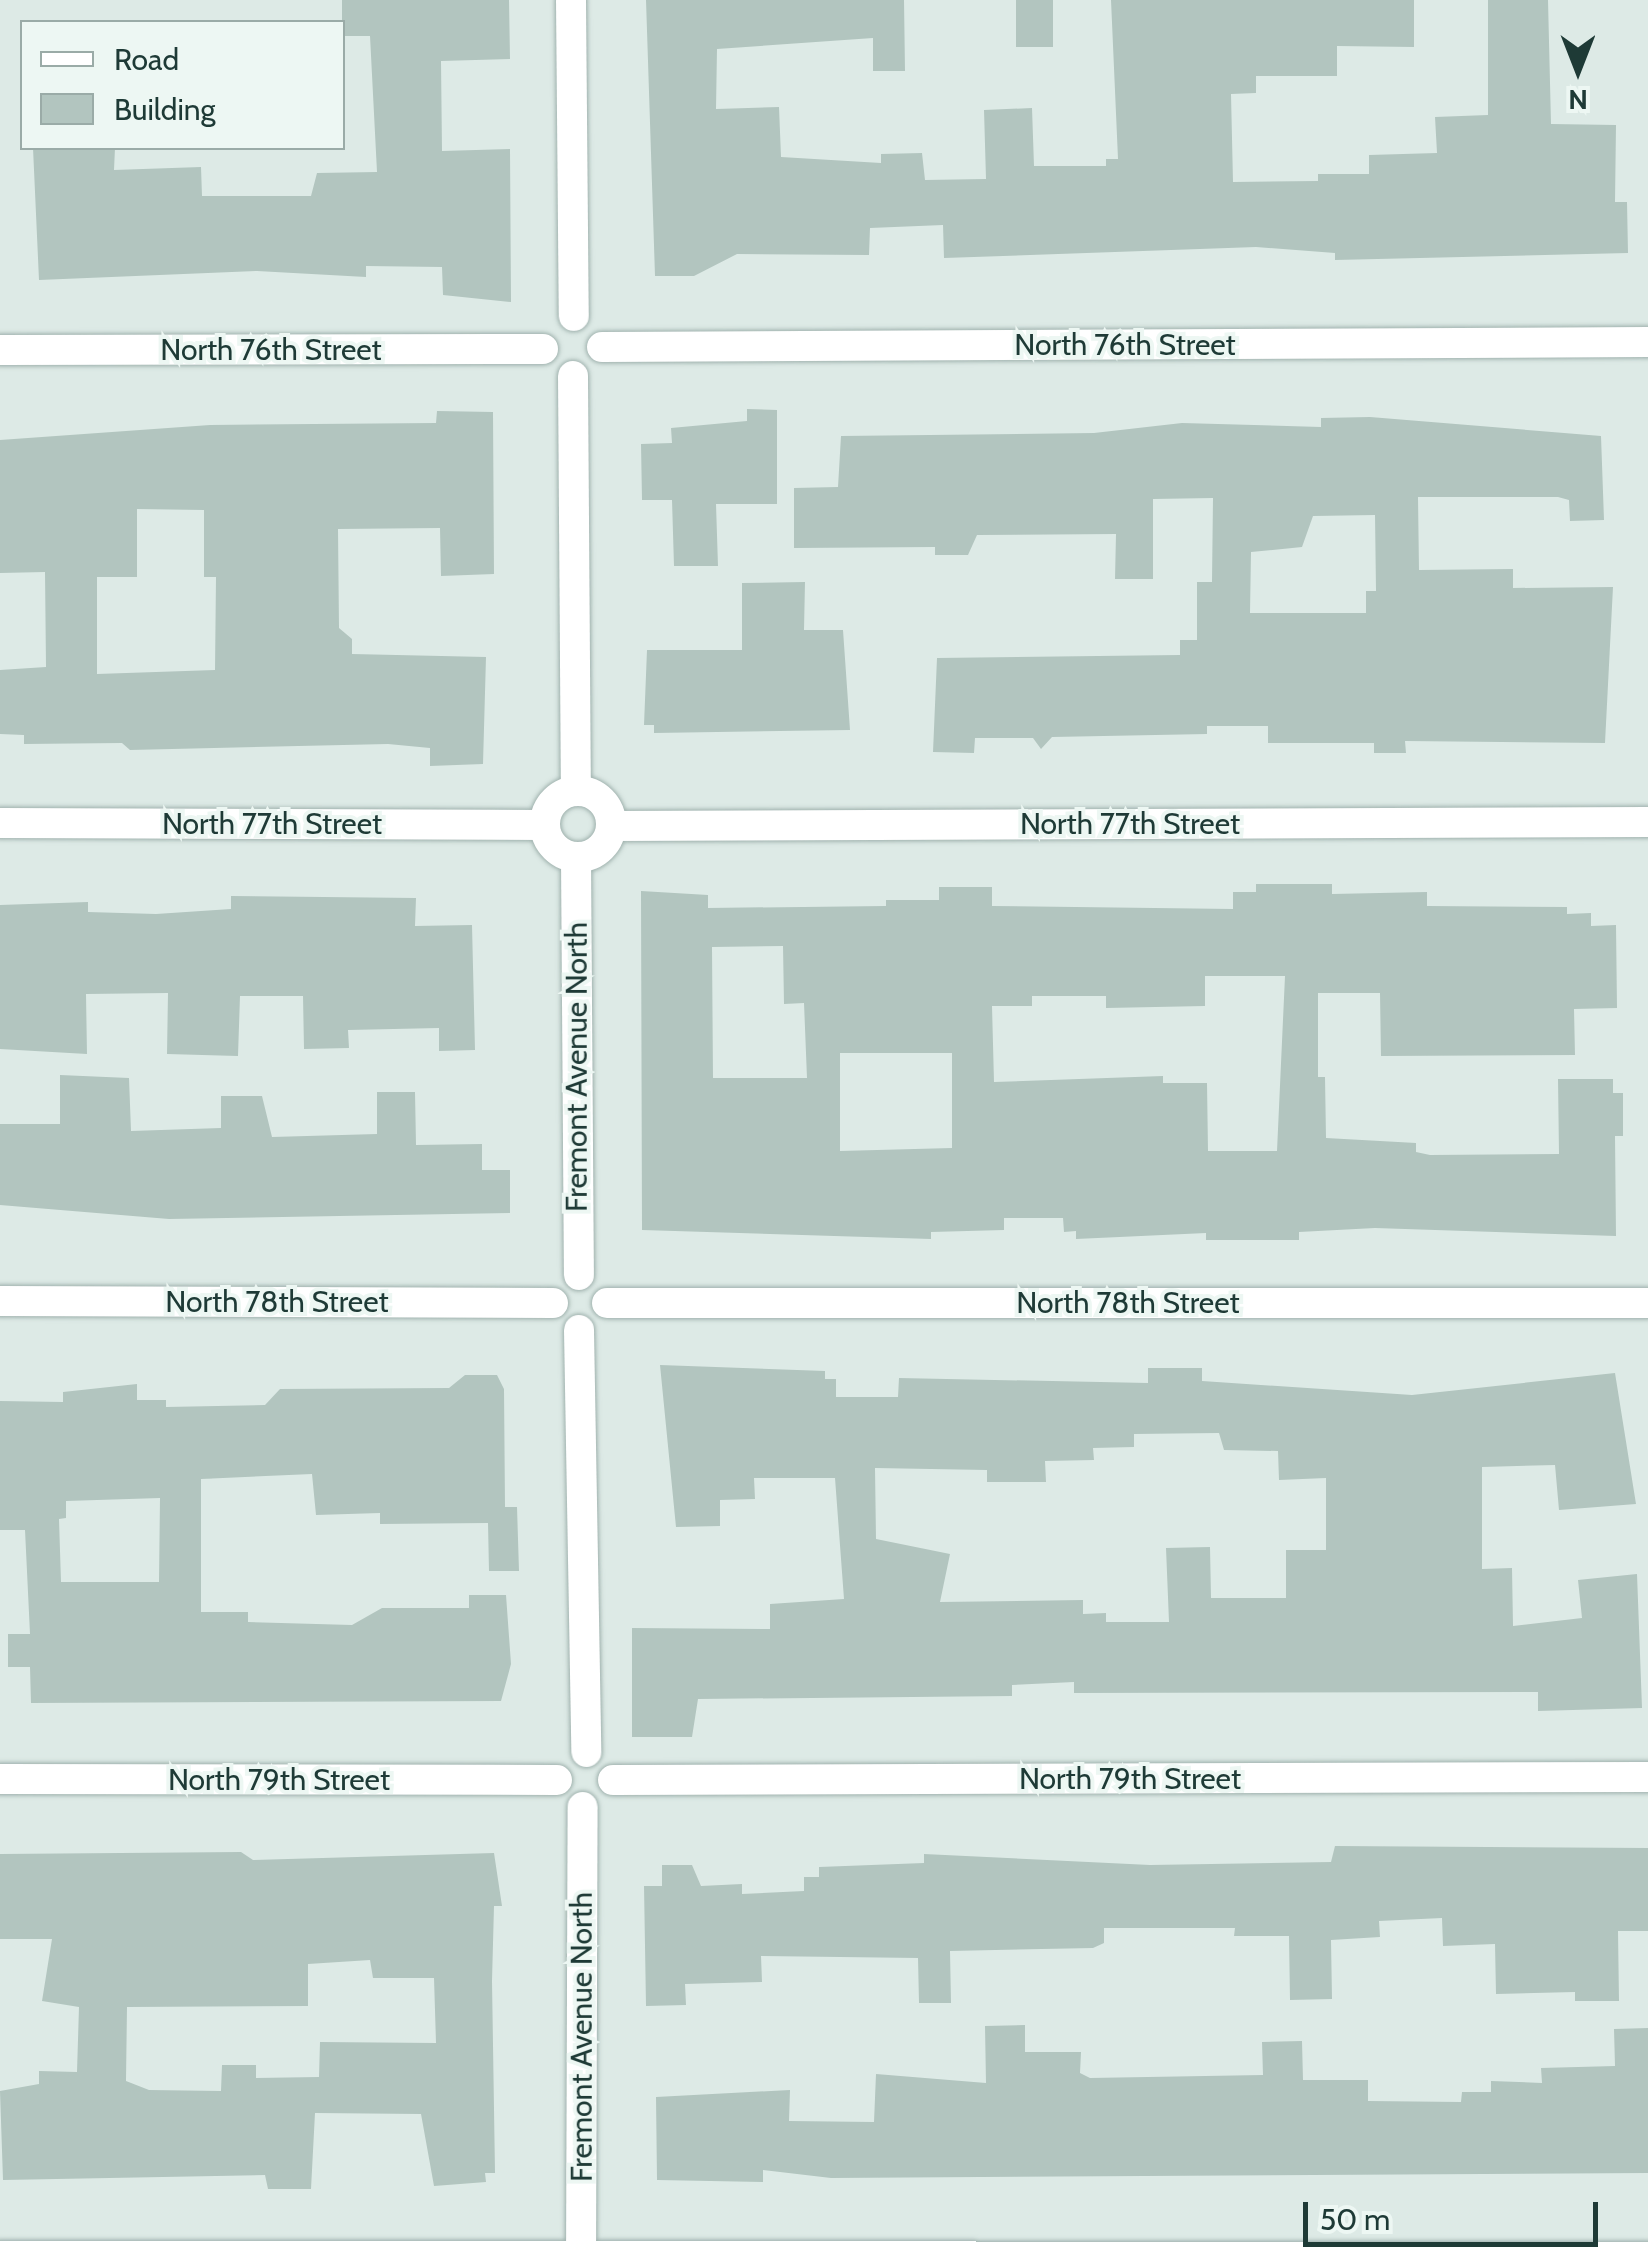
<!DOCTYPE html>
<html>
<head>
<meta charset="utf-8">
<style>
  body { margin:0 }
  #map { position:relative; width:1648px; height:2267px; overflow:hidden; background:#ddeae6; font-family:Cabin,sans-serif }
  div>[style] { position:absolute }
  .building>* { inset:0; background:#b2c5bf; transform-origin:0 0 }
  .roads { filter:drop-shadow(0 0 2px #a0b2ae) drop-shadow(0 0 2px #a0b2ae) }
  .minor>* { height:30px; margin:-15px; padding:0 15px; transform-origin:15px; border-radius:15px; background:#fff }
  .minor>.ring { margin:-15px; padding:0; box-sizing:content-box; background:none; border:30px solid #fff; border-radius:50% }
  span { translate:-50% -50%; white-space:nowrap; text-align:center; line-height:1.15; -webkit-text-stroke:8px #edf7f3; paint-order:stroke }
  .street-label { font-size:30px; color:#1e3a36 }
  .legend { position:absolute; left:20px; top:20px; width:325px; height:130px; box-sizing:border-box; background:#edf7f3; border:2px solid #9aaba7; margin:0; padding:12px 18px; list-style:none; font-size:30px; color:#1e3a36 }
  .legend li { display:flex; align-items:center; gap:20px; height:50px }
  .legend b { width:50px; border:2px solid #9aaba7 }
  .north { position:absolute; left:1528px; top:20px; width:100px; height:100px; -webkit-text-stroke:8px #edf7f3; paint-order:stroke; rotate:180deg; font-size:28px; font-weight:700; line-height:40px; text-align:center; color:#1e3a36 }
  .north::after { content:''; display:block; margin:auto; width:35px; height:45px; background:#1e3a36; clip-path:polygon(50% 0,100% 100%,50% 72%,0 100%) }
  .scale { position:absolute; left:1303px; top:2202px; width:295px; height:45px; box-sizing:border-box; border:5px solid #1e3a36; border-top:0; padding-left:12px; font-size:30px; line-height:35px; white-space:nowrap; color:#1e3a36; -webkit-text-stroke:8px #edf7f3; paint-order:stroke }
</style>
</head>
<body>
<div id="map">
  <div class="building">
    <i style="clip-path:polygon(342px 0,509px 0,510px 59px,441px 61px,442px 151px,510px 149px,511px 302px,443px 295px,442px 267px,366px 266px,366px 277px,257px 271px,39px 280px,33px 148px,115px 148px,114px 170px,201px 167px,202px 196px,311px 196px,317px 173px,377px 172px,370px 36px,342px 36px)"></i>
    <i style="clip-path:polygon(646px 0,904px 0,905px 71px,873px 71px,873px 38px,717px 49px,716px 109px,779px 107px,781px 157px,881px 163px,881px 154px,922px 153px,925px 180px,986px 179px,984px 110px,1032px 108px,1034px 166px,1106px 166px,1106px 159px,1118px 159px,1111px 0,1414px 0,1414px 47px,1337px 46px,1337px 76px,1256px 76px,1256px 93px,1231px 94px,1233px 182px,1318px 181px,1318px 174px,1369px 174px,1369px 155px,1437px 153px,1435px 117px,1488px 115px,1488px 0,1548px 0,1551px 124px,1616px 125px,1615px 202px,1627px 202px,1628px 253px,1335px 260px,1335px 253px,1256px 247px,944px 258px,943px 225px,870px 228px,869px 255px,737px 254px,694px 276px,655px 276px)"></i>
    <i style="left:1016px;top:0;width:37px;height:47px"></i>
    <i style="clip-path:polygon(747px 409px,777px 410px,777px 504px,716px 504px,718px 566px,674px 566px,672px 500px,642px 500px,641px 444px,672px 443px,671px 428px,747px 421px)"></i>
    <i style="clip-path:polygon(evenodd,437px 411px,493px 412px,494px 574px,441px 576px,440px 528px,338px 529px,339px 628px,352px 639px,352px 654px,486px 657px,483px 764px,430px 766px,430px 748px,388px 744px,130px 750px,122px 743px,24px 744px,24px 735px,0 734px,0 670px,46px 667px,45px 572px,0 573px,0 440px,210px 425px,436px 423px,437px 411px,137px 509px,204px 510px,204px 577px,216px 577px,215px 670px,97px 674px,97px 577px,137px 577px,137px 509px)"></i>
    <i style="clip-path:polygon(evenodd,1370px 417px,1601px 436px,1604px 520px,1570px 521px,1569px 500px,1558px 497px,1418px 497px,1419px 570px,1513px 569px,1513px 588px,1613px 587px,1605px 743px,1405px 741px,1406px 753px,1374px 753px,1374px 743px,1268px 743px,1268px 726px,1207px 726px,1207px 734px,1052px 737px,1041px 749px,1033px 738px,975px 738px,974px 753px,933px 752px,937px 658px,1180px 655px,1180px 640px,1197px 640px,1197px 582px,1212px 582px,1213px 498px,1153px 499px,1153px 579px,1115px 579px,1116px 534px,977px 535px,968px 555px,935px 555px,935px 547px,794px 548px,794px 488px,838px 487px,841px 436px,1094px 433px,1182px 423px,1321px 427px,1321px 418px,1370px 417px,1375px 515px,1376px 591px,1366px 591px,1366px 613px,1250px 613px,1251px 552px,1302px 547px,1313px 516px,1375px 515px)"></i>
    <i style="clip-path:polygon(805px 582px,804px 630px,843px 630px,850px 730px,654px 733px,654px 725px,644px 725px,647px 650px,742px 650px,742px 583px)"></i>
    <i style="clip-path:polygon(evenodd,1256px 884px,1332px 884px,1332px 894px,1427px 892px,1427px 906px,1567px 907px,1567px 914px,1591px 913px,1591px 926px,1616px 925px,1617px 1008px,1574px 1009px,1575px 1055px,1381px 1056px,1380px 993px,1318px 993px,1318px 1077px,1325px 1077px,1326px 1138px,1416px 1143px,1416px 1152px,1430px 1155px,1559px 1154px,1558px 1079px,1613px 1079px,1613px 1093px,1623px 1093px,1623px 1136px,1615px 1136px,1616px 1236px,1375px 1228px,1299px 1232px,1299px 1240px,1206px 1240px,1206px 1233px,1076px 1239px,1076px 1231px,1064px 1232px,1063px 1218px,1004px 1218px,1004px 1230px,931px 1232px,931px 1239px,642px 1230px,641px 891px,708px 895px,708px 908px,886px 906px,886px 900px,939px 900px,939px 887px,992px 887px,992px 906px,1233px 909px,1233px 892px,1256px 892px,1256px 884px,783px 946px,784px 1004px,804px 1003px,807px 1078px,713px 1078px,712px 947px,783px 946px,1256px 884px,1205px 976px,1285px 976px,1277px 1151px,1208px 1151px,1207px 1083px,1163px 1083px,1163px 1076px,994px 1082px,992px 1006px,1032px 1006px,1032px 996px,1106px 996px,1106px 1008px,1205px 1006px,1205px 976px,1256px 884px,840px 1053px,952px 1053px,952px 1148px,840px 1151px,840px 1053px)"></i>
    <i style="clip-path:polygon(231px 896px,416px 898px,415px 926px,472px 925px,475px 1050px,439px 1051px,439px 1028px,348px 1030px,349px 1048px,304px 1049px,303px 996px,240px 996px,238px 1056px,167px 1054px,168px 993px,86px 994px,87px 1054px,0 1049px,0 905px,88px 902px,88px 912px,156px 914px,231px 909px)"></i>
    <i style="clip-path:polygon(60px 1075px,129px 1078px,131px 1131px,221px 1128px,221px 1096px,262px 1096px,272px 1137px,377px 1134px,377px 1092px,415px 1092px,416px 1145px,482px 1144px,482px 1170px,510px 1170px,510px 1213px,169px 1219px,0 1205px,0 1124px,60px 1124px)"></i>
    <i style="clip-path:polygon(evenodd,660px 1365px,825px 1371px,825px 1379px,836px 1379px,836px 1397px,898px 1397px,899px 1378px,1148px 1383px,1148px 1368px,1202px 1368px,1202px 1381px,1412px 1395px,1615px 1373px,1636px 1504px,1559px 1510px,1555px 1465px,1482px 1467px,1482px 1569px,1512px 1568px,1513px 1626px,1582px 1618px,1578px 1580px,1637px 1574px,1642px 1708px,1538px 1711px,1538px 1692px,1074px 1693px,1074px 1682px,1012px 1685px,1012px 1696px,698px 1699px,692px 1737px,632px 1737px,632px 1628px,770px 1629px,770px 1604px,844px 1599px,835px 1478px,754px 1478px,755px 1499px,720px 1500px,720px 1526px,676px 1527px,660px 1365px,1219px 1433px,1224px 1450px,1278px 1451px,1279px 1480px,1326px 1478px,1326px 1550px,1286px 1550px,1286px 1598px,1211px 1598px,1210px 1547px,1166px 1548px,1169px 1622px,1106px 1622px,1106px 1613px,1083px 1614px,1083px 1600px,940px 1602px,950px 1554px,876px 1539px,875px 1468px,987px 1470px,987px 1482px,1046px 1482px,1045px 1461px,1094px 1460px,1093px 1448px,1134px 1447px,1134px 1434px,1219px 1433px)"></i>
    <i style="clip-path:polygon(evenodd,465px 1375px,497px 1375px,504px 1389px,505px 1507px,517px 1507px,519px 1571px,489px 1571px,488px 1523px,380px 1524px,380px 1513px,316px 1515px,312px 1474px,201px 1479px,201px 1612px,248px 1612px,248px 1622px,352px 1625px,382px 1608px,469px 1608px,469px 1595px,506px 1595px,511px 1664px,501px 1701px,31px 1703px,30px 1667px,8px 1667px,8px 1634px,30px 1634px,25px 1530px,0 1530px,0 1401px,63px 1402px,63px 1392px,137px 1384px,137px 1400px,166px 1400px,166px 1407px,265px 1405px,280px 1389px,449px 1388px,465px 1375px,160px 1498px,159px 1582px,61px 1582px,59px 1519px,66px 1518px,66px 1501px,160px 1498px)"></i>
    <i style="clip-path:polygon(1335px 1846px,1648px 1848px,1648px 1931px,1618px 1931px,1619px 2001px,1575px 2001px,1575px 1992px,1496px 1994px,1495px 1944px,1443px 1946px,1442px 1918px,1379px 1921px,1380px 1937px,1331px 1940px,1332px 1999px,1290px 2000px,1289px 1936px,1234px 1936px,1235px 1928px,1104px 1928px,1104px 1943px,1093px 1948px,950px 1951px,951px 2003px,919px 2003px,918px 1958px,761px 1956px,762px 1982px,685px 1984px,686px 2005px,646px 2006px,644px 1886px,662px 1886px,662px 1865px,692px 1865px,701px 1886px,742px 1884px,742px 1894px,804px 1891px,804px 1877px,819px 1877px,819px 1867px,924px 1863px,924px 1854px,1150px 1865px,1331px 1862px)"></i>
    <i style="clip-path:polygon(evenodd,241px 1852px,253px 1860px,494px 1853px,502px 1906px,494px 1906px,492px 1981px,495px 2173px,485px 2173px,486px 2182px,434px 2186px,421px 2114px,315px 2113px,311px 2189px,268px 2189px,265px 2175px,3px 2180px,0 2091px,39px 2084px,39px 2071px,77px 2072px,79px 2007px,42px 2001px,52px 1939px,0 1939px,0 1854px,241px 1852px,370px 1960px,373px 1978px,434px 1978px,436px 2043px,320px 2042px,319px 2077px,256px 2078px,256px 2065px,222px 2065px,221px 2091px,149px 2090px,126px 2081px,127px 2007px,308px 2006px,308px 1964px,370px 1960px)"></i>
    <i style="clip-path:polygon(1025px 2025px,1025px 2052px,1081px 2052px,1080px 2073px,1090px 2078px,1263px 2075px,1262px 2042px,1302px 2041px,1303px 2080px,1368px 2080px,1368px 2101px,1461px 2102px,1462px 2092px,1491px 2092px,1491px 2081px,1542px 2083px,1541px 2068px,1615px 2066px,1614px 2029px,1648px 2028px,1648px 2173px,831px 2178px,763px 2170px,763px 2182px,657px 2180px,656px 2097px,790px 2090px,789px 2121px,874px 2122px,876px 2074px,986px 2083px,985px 2026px)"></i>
  </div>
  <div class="roads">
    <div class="minor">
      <i style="left:571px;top:0;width:316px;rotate:89.5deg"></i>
      <i style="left:602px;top:347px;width:1046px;rotate:-0.27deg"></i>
      <i style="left:0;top:350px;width:543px;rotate:-0.11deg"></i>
      <i style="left:573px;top:376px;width:415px;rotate:89.6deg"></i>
      <i class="ring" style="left:545px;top:791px;width:36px;height:36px"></i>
      <i style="left:0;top:823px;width:544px;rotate:0.21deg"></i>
      <i style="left:612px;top:826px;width:1036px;rotate:-0.22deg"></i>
      <i style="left:576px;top:858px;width:417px;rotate:89.6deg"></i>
      <i style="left:0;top:1301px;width:553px;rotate:0.21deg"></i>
      <i style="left:607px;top:1303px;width:1041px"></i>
      <i style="left:579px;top:1330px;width:422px;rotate:89deg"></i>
      <i style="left:0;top:1779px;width:557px;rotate:0.1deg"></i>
      <i style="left:613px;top:1780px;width:1035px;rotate:-0.17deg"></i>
      <i style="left:0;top:2256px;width:1648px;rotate:0.03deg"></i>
      <i style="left:581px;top:2267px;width:460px;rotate:-89.8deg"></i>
    </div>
  </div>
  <div class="street-label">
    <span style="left:1125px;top:345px">North 76th Street</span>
    <span style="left:271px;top:350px">North 76th Street</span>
    <span style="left:272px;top:824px">North 77th Street</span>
    <span style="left:1130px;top:824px">North 77th Street</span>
    <span style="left:577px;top:1067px;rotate:-90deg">Fremont Avenue North</span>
    <span style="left:277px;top:1302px">North 78th Street</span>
    <span style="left:1128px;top:1303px">North 78th Street</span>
    <span style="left:1130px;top:1779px">North 79th Street</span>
    <span style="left:279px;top:1780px">North 79th Street</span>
    <span style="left:582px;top:2037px;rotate:-90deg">Fremont Avenue North</span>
  </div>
  <ul class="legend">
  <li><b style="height:12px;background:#fff"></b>Road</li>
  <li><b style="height:28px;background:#b2c5bf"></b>Building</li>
  </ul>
  <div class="north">N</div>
  <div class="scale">50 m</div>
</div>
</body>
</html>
